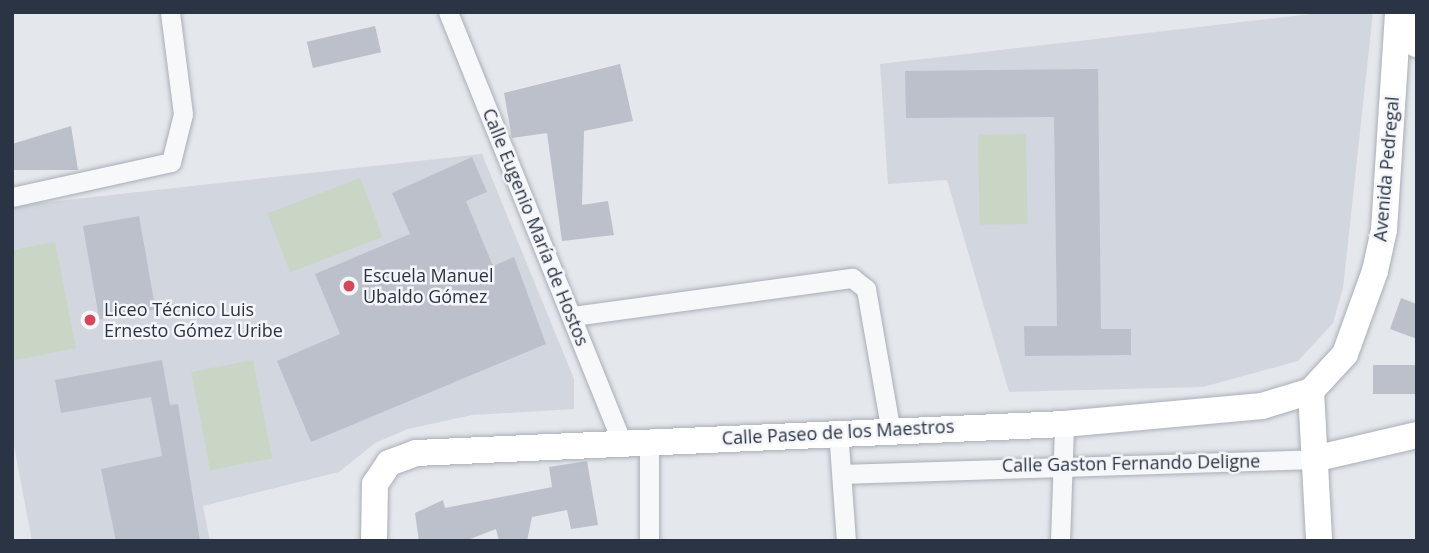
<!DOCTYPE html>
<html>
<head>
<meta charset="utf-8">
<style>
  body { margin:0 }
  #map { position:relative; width:1429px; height:553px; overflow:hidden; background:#e4e7ec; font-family:"Open Sans",sans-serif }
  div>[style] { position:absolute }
  .built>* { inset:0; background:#d2d6de }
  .green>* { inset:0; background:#c9d6c5; transform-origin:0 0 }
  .building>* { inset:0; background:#bbc0ca; transform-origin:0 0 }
  .roads { filter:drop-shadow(0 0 2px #a9aeb7) drop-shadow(0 0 2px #a9aeb7) }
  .street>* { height:19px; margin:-9.5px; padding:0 9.5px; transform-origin:9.5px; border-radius:9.5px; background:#f7f8fa }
  .secondary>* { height:26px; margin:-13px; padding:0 13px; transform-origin:13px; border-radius:13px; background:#fff }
  .dots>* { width:19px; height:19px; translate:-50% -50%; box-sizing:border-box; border:4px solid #f4f6f9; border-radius:50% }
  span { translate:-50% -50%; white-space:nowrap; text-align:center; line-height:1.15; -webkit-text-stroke:5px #f4f6f9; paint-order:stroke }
  .street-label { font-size:18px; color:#2b3445 }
  .poi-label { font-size:18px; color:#2b3445 }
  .left { translate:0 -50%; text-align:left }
  .frame { position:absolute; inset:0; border:14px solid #2b3445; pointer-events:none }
</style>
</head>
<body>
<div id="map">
  <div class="built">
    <i style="clip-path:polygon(1328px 12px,1373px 12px,1343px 288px,1333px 323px,1298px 361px,1203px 387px,1009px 392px,947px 180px,888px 184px,880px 64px)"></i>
    <i style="clip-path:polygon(482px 154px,574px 379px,574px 409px,472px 415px,408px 429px,375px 443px,339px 472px,203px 506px,210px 541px,32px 541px,12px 435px,12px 206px)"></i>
  </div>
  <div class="green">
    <i style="left:1026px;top:134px;width:90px;height:48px;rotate:89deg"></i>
    <i style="left:360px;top:178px;width:63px;height:99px;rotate:69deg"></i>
    <i style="clip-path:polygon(55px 242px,76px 348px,12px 361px,12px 250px)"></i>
    <i style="left:253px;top:360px;width:100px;height:63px;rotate:79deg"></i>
  </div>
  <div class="building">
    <i style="left:375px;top:26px;width:27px;height:70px;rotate:77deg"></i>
    <i style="clip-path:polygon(620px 64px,633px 121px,584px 131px,582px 205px,608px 201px,614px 235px,562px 241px,547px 133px,512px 138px,504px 93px)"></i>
    <i style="clip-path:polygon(1098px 69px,1101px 329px,1131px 329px,1131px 355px,1025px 356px,1024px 326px,1057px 326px,1054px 117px,906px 118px,905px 71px)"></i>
    <i style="clip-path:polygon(71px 126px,78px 170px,12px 170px,12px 144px)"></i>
    <i style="clip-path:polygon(472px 157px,487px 192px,466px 201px,493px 266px,514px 257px,546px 344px,311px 442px,277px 361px,340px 334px,315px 274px,410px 234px,392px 193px)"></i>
    <i style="left:139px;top:216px;width:95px;height:57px;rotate:80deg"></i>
    <i style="clip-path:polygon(1401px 298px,1417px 304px,1417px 339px,1390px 329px)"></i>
    <i style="clip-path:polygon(162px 360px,170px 405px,178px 404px,200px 541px,116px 541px,101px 469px,162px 456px,151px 397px,61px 413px,55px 380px)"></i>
    <i style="left:1417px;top:365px;width:29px;height:44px;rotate:90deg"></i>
    <i style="clip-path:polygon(587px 461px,598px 525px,571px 529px,567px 510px,532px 517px,527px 541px,499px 541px,496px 529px,465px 541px,419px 541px,415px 513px,443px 500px,445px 508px,552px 487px,549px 467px)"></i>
  </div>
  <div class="roads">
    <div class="street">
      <i style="left:448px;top:12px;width:464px;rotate:68deg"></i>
      <i style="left:12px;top:197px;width:163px;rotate:-12.4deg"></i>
      <i style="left:171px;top:162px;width:49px;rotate:-76deg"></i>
      <i style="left:183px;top:114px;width:103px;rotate:-97.3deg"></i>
      <i style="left:573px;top:316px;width:282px;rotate:-7.8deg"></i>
      <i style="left:852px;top:278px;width:18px;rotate:38deg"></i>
      <i style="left:866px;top:289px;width:140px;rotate:80.1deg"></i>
      <i style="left:838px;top:430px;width:111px;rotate:85.9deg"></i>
      <i style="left:649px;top:442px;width:99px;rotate:90deg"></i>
      <i style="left:842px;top:474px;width:472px;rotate:-1.8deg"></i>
      <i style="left:1060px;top:541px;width:117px;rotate:-88deg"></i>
    </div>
    <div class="secondary">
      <i style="left:1411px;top:12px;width:33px;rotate:79deg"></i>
      <i style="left:1311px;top:391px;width:150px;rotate:86.9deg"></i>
      <i style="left:1314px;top:459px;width:106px;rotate:-13.1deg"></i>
      <i style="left:374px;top:541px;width:57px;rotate:-89deg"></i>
      <i style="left:375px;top:484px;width:25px;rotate:-56deg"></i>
      <i style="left:389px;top:463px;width:29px;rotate:-20deg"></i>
      <i style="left:416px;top:453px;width:649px;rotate:-2.56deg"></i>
      <i style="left:1064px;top:424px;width:199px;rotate:-5.2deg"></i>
      <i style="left:1262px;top:406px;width:51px;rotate:-17deg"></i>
      <i style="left:1311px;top:391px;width:50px;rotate:-47.4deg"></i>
      <i style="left:1345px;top:354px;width:88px;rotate:-70.1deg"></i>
      <i style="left:1375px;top:271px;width:42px;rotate:-77.6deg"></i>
      <i style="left:1384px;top:230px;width:218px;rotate:-86.3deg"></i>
    </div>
  </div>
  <div class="dots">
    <i style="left:349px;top:286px;background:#d1495b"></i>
    <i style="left:90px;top:320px;background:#d1495b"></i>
  </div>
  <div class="street-label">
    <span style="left:1386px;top:169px;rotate:-85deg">Avenida Pedregal</span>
    <span style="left:536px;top:227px;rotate:68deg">Calle Eugenio María de Hostos</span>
    <span style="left:838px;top:432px;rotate:-3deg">Calle Paseo de los Maestros</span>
    <span style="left:1131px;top:463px;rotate:-1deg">Calle Gaston Fernando Deligne</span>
  </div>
  <div class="poi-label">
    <span class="left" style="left:363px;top:286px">Escuela Manuel<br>Ubaldo Gómez</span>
    <span class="left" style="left:104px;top:320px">Liceo Técnico Luis<br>Ernesto Gómez Uribe</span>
  </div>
  <div class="frame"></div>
</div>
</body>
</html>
